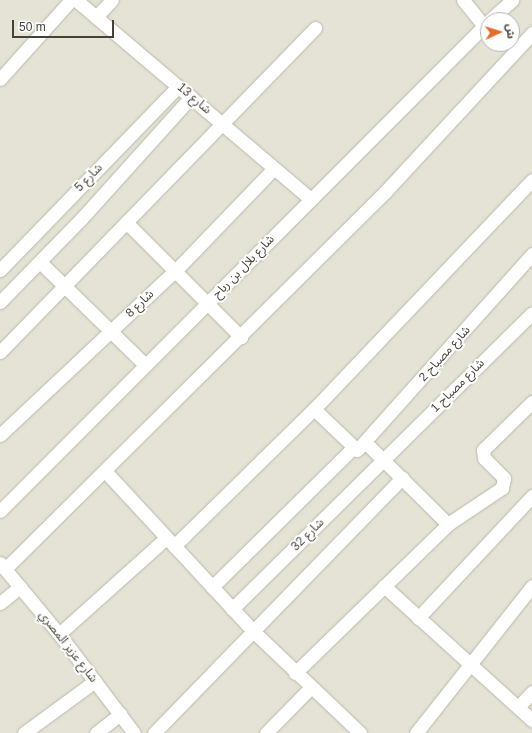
<!DOCTYPE html>
<html>
<head>
<meta charset="utf-8">
<style>
  body { margin:0 }
  #map { position:relative; width:532px; height:733px; overflow:hidden; background:#f1f0e6; font-family:Helvetica,"Noto Sans Arabic",sans-serif }
  div>[style] { position:absolute }
  .residential>* { inset:0; background:#e5e3d5 }
  .roads { filter:drop-shadow(0 0 1px #bcb9aa) drop-shadow(0 0 1px #bcb9aa) }
  .minor>* { height:13px; margin:-6.5px; padding:0 6.5px; transform-origin:6.5px; border-radius:6.5px; background:#fff }
  span { translate:-50% -50%; white-space:nowrap; text-align:center; line-height:1.15; -webkit-text-stroke:4px #fff; paint-order:stroke }
  .street-label { font-size:12px; color:#444136 }
  .north { position:absolute; left:480px; top:12px; width:40px; height:40px; box-sizing:border-box; background:#fff; border:1px solid #b4b3af; border-radius:50%; rotate:86deg; font-size:11px; font-weight:700; line-height:16px; text-align:center; color:#444136 }
  .north::after { content:''; display:block; margin:auto; width:14px; height:18px; background:#e66a29; clip-path:polygon(50% 0,100% 100%,50% 72%,0 100%) }
  .scale { position:absolute; left:12px; top:20px; width:102px; height:18px; box-sizing:border-box; border:2px solid #444136; border-top:0; padding-left:5px; font-size:12px; line-height:14px; white-space:nowrap; color:#444136; -webkit-text-stroke:3px #fff; paint-order:stroke }
</style>
</head>
<body>
<div id="map">
  <div class="residential">
    <i style="clip-path:polygon(evenodd,0 0,532px 0,532px 733px,0 733px,0 0,488px 20px,512px 20px,512px 44px,488px 44px,488px 20px)"></i>
  </div>
  <div class="roads">
    <div class="minor">
      <i style="left:76px;top:0;width:308px;rotate:40.3deg"></i>
      <i style="left:463px;top:0;width:33px;rotate:51deg"></i>
      <i style="left:96px;top:17px;width:23px;rotate:-47deg"></i>
      <i style="left:490px;top:20px;width:30px;rotate:-42deg"></i>
      <i style="left:0;top:79px;width:106px;rotate:-48.1deg"></i>
      <i style="left:126px;top:222px;width:163px;rotate:45deg"></i>
      <i style="left:40px;top:262px;width:146px;rotate:44.4deg"></i>
      <i style="left:0;top:270px;width:256px;rotate:-45.9deg"></i>
      <i style="left:0;top:302px;width:117px;rotate:-45.7deg"></i>
      <i style="left:82px;top:218px;width:163px;rotate:-48deg"></i>
      <i style="left:0;top:352px;width:452px;rotate:-45.8deg"></i>
      <i style="left:314px;top:409px;width:59px;rotate:43.6deg"></i>
      <i style="left:357px;top:450px;width:263px;rotate:-48.2deg"></i>
      <i style="left:0;top:435px;width:241px;rotate:-43.2deg"></i>
      <i style="left:176px;top:270px;width:141px;rotate:-46.1deg"></i>
      <i style="left:365px;top:442px;width:117px;rotate:44.7deg"></i>
      <i style="left:105px;top:471px;width:218px;rotate:47.2deg"></i>
      <i style="left:253px;top:631px;width:148px;rotate:43.6deg"></i>
      <i style="left:0;top:511px;width:691px;rotate:-45.06deg"></i>
      <i style="left:174px;top:546px;width:196px;rotate:-44.4deg"></i>
      <i style="left:314px;top:409px;width:316px;rotate:-46.4deg"></i>
      <i style="left:0;top:563px;width:92px;rotate:50.3deg"></i>
      <i style="left:59px;top:634px;width:124px;rotate:52.9deg"></i>
      <i style="left:5px;top:569px;width:535px;rotate:-44.77deg"></i>
      <i style="left:385px;top:192px;width:217px;rotate:-47.2deg"></i>
      <i style="left:384px;top:586px;width:200px;rotate:42.2deg"></i>
      <i style="left:212px;top:587px;width:198px;rotate:-44.6deg"></i>
      <i style="left:0;top:603px;width:26px;rotate:-39deg"></i>
      <i style="left:232px;top:609px;width:421px;rotate:-44.6deg"></i>
      <i style="left:418px;top:618px;width:167px;rotate:-46.9deg"></i>
      <i style="left:59px;top:634px;width:144px;rotate:-41.9deg"></i>
      <i style="left:295px;top:673px;width:214px;rotate:-44.2deg"></i>
      <i style="left:448px;top:524px;width:65px;rotate:-33.7deg"></i>
      <i style="left:502px;top:488px;width:10px;rotate:-79deg"></i>
      <i style="left:504px;top:478px;width:28px;rotate:-135deg"></i>
      <i style="left:484px;top:458px;width:8px;rotate:-97deg"></i>
      <i style="left:483px;top:450px;width:69px;rotate:-44.4deg"></i>
      <i style="left:519px;top:706px;width:19px;rotate:-47deg"></i>
      <i style="left:24px;top:733px;width:88px;rotate:-36.2deg"></i>
      <i style="left:96px;top:733px;width:31px;rotate:-38deg"></i>
      <i style="left:154px;top:733px;width:356px;rotate:-45.8deg"></i>
      <i style="left:266px;top:733px;width:63px;rotate:-45.6deg"></i>
      <i style="left:416px;top:733px;width:187px;rotate:-51.7deg"></i>
    </div>
  </div>
  <div class="street-label">
    <span style="left:194px;top:99px;rotate:40deg">شارع 13</span>
    <span style="left:89px;top:178px;rotate:-46deg">شارع 5</span>
    <span style="left:244px;top:267px;rotate:-46deg">شارع بلال بن رباح</span>
    <span style="left:140px;top:304px;rotate:-44deg">شارع 8</span>
    <span style="left:445px;top:354px;rotate:-48deg">شارع مصباح 2</span>
    <span style="left:458px;top:386px;rotate:-45deg">شارع مصباح 1</span>
    <span style="left:308px;top:535px;rotate:-45deg">شارع 32</span>
    <span style="left:68px;top:647px;rotate:52deg">شارع عزيز المصري</span>
  </div>
  <div class="north">ش</div>
  <div class="scale">50 m</div>
</div>
</body>
</html>
